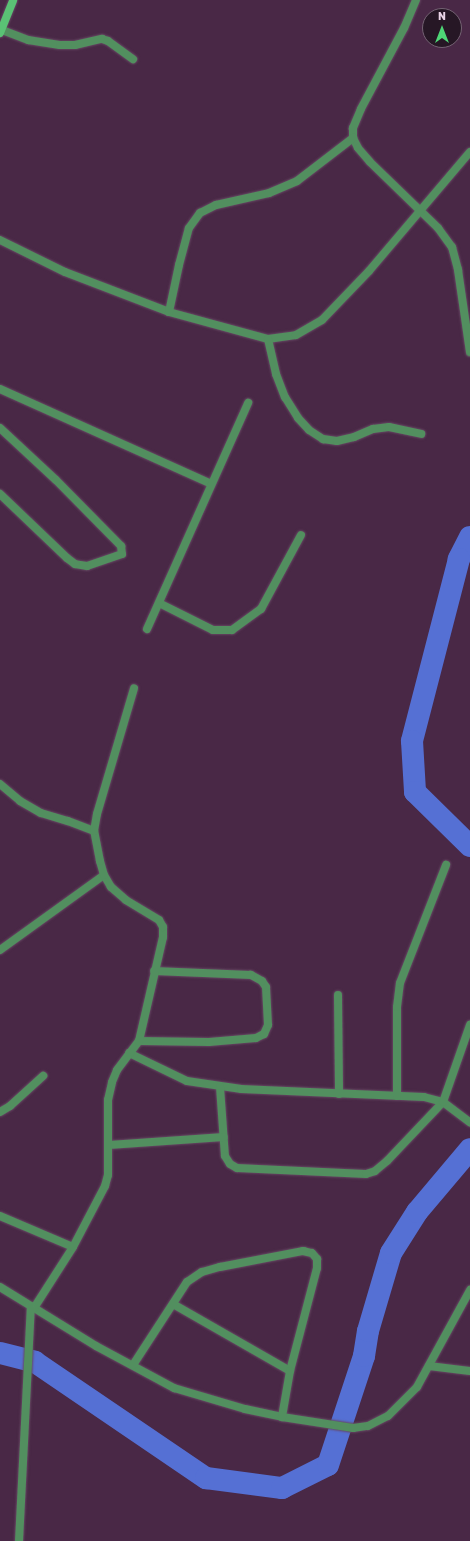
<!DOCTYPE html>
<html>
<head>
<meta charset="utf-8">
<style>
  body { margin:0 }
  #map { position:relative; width:470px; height:1541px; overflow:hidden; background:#492846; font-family:Rubik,sans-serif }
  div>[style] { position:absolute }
  .river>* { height:22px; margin:-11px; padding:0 11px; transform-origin:11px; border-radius:11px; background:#5570d4 }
  .roads { filter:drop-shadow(0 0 1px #664763) drop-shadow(0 0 1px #664763) }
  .minor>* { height:8px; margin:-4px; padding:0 4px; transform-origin:4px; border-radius:4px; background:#528f5f }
  .secondary>* { height:8px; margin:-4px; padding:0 4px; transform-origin:4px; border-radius:4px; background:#5ac275 }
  span { translate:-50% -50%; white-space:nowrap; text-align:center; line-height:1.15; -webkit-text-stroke:3.5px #261725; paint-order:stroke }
  .north { position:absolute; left:422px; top:8px; width:40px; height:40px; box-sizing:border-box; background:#261725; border:1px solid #746373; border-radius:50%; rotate:0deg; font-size:11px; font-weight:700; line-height:16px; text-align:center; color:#ead4e7 }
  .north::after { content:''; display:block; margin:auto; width:14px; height:18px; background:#4ed676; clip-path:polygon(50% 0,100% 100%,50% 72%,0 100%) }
</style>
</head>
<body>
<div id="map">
  <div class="river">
    <i style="left:470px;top:537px;width:25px;rotate:117deg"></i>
    <i style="left:459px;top:559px;width:188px;rotate:104.5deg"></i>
    <i style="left:412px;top:741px;width:51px;rotate:86.6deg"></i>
    <i style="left:415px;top:792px;width:77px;rotate:44.5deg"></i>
    <i style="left:0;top:1353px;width:36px;rotate:14deg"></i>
    <i style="left:35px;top:1362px;width:207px;rotate:34.2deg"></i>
    <i style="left:206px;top:1478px;width:77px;rotate:7.5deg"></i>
    <i style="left:282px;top:1488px;width:51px;rotate:-26.6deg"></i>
    <i style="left:328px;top:1465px;width:115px;rotate:-71.7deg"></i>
    <i style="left:364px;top:1356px;width:25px;rotate:-81deg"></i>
    <i style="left:368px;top:1331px;width:81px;rotate:-73.6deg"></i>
    <i style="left:391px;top:1253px;width:49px;rotate:-57.6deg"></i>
    <i style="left:417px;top:1212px;width:82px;rotate:-49.9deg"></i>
  </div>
  <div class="roads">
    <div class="minor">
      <i style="left:416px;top:0;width:30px;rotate:113deg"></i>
      <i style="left:404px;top:28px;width:92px;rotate:118deg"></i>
      <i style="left:361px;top:109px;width:21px;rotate:113deg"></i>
      <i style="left:353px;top:128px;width:10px;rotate:90deg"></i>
      <i style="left:353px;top:138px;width:11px;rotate:63deg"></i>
      <i style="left:358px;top:148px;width:18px;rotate:49deg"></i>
      <i style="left:370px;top:162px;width:95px;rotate:44.1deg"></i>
      <i style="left:438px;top:228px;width:24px;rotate:54deg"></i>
      <i style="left:452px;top:247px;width:24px;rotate:75deg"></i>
      <i style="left:458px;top:270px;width:83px;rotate:81.7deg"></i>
      <i style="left:2px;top:30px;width:28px;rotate:21deg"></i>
      <i style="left:28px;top:40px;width:32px;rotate:9deg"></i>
      <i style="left:60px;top:45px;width:15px"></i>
      <i style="left:75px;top:45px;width:28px;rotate:-13deg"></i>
      <i style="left:102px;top:39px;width:6px;rotate:18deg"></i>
      <i style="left:108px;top:41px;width:31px;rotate:36deg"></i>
      <i style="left:0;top:240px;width:72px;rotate:26.2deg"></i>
      <i style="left:65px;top:272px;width:111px;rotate:21deg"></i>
      <i style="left:169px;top:312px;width:103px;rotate:15.3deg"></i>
      <i style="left:268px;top:339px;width:28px;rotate:-8deg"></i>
      <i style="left:296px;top:335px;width:30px;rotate:-30deg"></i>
      <i style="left:322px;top:320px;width:68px;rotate:-46.2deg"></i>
      <i style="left:369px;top:271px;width:156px;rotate:-49.7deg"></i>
      <i style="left:169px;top:312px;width:48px;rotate:-78deg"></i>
      <i style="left:179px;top:265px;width:38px;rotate:-75deg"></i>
      <i style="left:189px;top:228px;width:19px;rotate:-54deg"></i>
      <i style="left:200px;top:213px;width:18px;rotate:-27deg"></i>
      <i style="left:216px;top:205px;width:54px;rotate:-12.8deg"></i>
      <i style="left:269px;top:193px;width:30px;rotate:-23deg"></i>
      <i style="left:297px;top:181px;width:71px;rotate:-37.5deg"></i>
      <i style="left:268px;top:339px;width:36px;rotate:77deg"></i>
      <i style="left:276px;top:374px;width:25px;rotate:69deg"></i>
      <i style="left:285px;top:397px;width:25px;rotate:58deg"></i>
      <i style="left:298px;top:418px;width:16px;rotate:47deg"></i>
      <i style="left:309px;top:430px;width:17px;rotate:33deg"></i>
      <i style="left:323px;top:439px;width:14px;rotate:8deg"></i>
      <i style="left:337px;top:441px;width:17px;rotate:-13deg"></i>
      <i style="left:354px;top:437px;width:21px;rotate:-23deg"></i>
      <i style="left:373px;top:429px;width:16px;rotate:-7deg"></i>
      <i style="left:389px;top:427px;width:33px;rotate:12deg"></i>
      <i style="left:0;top:389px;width:231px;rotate:24.2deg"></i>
      <i style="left:0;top:428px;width:76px;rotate:42.9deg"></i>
      <i style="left:56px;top:480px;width:93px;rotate:45.4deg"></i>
      <i style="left:121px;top:546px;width:8px;rotate:83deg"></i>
      <i style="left:122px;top:554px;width:37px;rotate:161deg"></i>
      <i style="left:87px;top:566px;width:12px;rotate:-171deg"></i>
      <i style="left:75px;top:564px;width:10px;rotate:-143deg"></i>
      <i style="left:67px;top:558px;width:93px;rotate:-136.3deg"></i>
      <i style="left:159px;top:603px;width:60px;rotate:26.6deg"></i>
      <i style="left:213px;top:630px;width:19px"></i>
      <i style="left:232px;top:630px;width:36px;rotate:-36deg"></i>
      <i style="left:261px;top:609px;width:84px;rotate:-61.6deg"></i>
      <i style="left:147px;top:629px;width:248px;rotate:-65.9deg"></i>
      <i style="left:0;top:784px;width:26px;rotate:40deg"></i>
      <i style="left:20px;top:801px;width:24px;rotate:30deg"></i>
      <i style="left:41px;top:813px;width:28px;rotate:17deg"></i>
      <i style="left:68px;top:821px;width:28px;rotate:21deg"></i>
      <i style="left:0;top:950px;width:128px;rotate:-35.8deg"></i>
      <i style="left:338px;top:995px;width:99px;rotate:89.4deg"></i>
      <i style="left:139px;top:1041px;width:70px;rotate:0.8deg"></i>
      <i style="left:209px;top:1042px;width:47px;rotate:-4.9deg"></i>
      <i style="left:256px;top:1038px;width:9px;rotate:-27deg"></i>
      <i style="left:264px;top:1034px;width:10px;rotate:-66deg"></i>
      <i style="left:268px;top:1025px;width:38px;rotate:-93deg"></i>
      <i style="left:266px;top:987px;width:7px;rotate:-124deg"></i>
      <i style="left:262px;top:981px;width:13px;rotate:-151deg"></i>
      <i style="left:251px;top:975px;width:97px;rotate:-177.6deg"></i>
      <i style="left:129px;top:1053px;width:64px;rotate:25.8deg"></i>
      <i style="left:187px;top:1081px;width:55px;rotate:8.4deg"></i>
      <i style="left:241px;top:1089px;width:183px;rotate:2.5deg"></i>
      <i style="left:424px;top:1097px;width:20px;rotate:15deg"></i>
      <i style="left:443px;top:1102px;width:34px;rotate:37deg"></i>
      <i style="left:220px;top:1087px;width:69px;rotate:85.9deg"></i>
      <i style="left:225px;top:1156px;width:9px;rotate:58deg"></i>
      <i style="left:230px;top:1164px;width:8px;rotate:30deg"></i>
      <i style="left:237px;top:1168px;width:129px;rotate:2.7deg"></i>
      <i style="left:366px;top:1174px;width:9px;rotate:-18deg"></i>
      <i style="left:375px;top:1171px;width:16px;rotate:-40deg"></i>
      <i style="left:387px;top:1161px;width:81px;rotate:-46.5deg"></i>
      <i style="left:443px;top:1102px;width:82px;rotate:-70.7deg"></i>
      <i style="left:397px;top:1096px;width:89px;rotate:-90deg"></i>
      <i style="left:397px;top:1007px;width:24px;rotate:-83deg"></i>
      <i style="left:400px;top:983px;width:127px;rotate:-68.7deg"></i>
      <i style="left:0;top:1112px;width:12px;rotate:-31deg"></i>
      <i style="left:10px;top:1106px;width:45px;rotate:-42.3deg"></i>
      <i style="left:109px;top:1145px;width:115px;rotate:-4deg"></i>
      <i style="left:0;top:1216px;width:79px;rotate:23deg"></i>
      <i style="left:0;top:1287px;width:113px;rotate:31.6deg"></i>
      <i style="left:96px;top:1346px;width:89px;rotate:28.3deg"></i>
      <i style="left:174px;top:1388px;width:74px;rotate:16.5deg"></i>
      <i style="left:245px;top:1409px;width:38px;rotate:12deg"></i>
      <i style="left:282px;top:1417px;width:72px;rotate:8.8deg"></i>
      <i style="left:353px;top:1428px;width:15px;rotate:-8deg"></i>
      <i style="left:368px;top:1426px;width:22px;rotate:-27deg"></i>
      <i style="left:388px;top:1416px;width:41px;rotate:-45deg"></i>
      <i style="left:417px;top:1387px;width:111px;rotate:-61.3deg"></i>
      <i style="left:173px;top:1304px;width:135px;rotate:29.8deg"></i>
      <i style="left:34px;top:1308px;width:72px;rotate:-57.4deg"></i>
      <i style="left:73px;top:1247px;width:69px;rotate:-62.3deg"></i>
      <i style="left:105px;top:1186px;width:11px;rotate:-75deg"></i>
      <i style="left:108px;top:1175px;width:75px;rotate:-90deg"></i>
      <i style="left:108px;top:1100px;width:18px;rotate:-77deg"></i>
      <i style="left:112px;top:1082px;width:13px;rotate:-67deg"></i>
      <i style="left:117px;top:1070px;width:36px;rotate:-53deg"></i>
      <i style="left:139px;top:1041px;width:107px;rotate:-77deg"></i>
      <i style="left:163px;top:937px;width:10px;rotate:-90deg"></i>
      <i style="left:163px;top:927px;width:8px;rotate:-120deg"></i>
      <i style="left:159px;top:920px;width:39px;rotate:-149deg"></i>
      <i style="left:126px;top:900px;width:20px;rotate:-139deg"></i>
      <i style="left:111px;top:887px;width:14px;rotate:-120deg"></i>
      <i style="left:104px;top:875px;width:15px;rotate:-106deg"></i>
      <i style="left:100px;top:861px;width:31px;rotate:-101deg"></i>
      <i style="left:94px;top:831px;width:17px;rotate:-80deg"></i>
      <i style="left:97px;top:814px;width:131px;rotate:-73.6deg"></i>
      <i style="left:133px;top:1365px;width:99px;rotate:-57deg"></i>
      <i style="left:187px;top:1282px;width:18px;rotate:-34deg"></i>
      <i style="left:202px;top:1272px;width:19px;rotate:-16deg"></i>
      <i style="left:220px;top:1267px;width:85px;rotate:-10.9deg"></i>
      <i style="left:303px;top:1251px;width:9px;rotate:13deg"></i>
      <i style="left:312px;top:1253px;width:8px;rotate:50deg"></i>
      <i style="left:317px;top:1259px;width:9px;rotate:90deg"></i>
      <i style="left:317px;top:1268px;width:106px;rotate:104.7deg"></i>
      <i style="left:290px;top:1371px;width:47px;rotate:99.9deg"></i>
      <i style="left:429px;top:1366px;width:41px;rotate:7deg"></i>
      <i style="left:19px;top:1541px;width:235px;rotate:-87.1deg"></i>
    </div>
    <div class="secondary">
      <i style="left:0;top:33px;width:35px;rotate:-68deg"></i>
    </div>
  </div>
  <div class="north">N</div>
</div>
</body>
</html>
